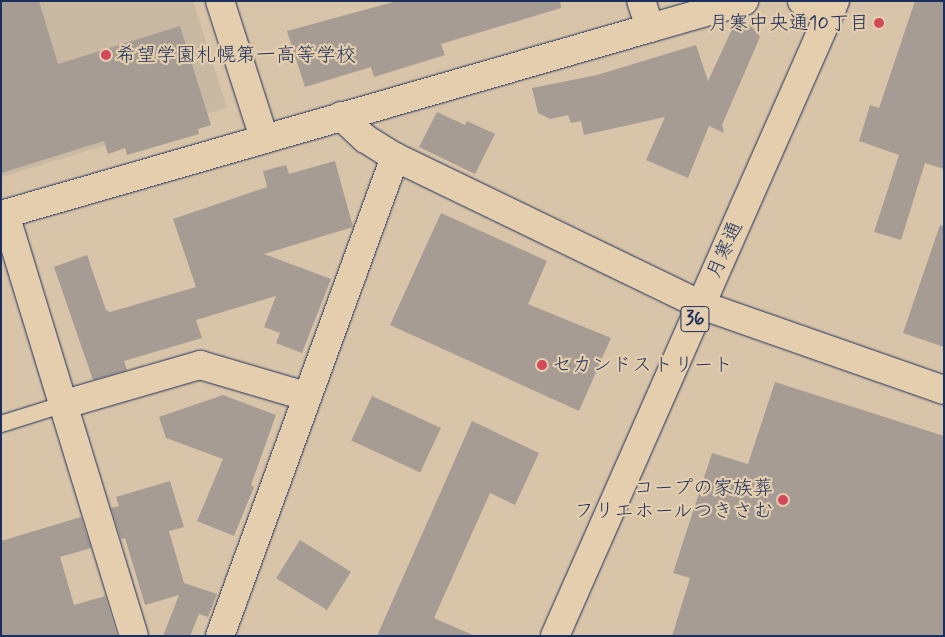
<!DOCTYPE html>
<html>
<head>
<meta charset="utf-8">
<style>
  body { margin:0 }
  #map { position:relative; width:945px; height:637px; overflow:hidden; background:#d8c4a8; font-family:Mynerve,"Klee One",sans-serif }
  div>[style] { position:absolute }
  .built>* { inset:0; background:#c9b8a2 }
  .building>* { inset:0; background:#a69c94; transform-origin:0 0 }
  .roads { filter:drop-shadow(0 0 1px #1b2f5e) drop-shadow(0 0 1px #1b2f5e) }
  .lane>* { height:16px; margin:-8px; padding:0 8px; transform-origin:8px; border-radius:8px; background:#e4cead }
  .street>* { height:28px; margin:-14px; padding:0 14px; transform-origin:14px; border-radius:14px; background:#e4cead }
  .highway>* { height:28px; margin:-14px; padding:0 14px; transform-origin:14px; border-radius:14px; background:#e4cead }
  .dots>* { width:14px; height:14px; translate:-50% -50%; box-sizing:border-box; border:2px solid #e4cead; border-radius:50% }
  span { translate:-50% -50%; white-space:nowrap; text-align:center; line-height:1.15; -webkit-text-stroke:4.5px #e4cead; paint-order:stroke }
  .shield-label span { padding:1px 4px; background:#e4cead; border:1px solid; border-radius:4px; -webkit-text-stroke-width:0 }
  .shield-label { font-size:19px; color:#1b2f5e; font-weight:700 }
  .poi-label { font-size:20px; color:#1b2f5e }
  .right { translate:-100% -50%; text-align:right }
  .left { translate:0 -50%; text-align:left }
  .street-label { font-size:20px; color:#1b2f5e }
  .frame { position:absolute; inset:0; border:2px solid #1b2f5e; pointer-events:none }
</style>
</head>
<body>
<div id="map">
  <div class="built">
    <i style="clip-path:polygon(1px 1px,193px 1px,227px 108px,1px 177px)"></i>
  </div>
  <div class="building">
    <i style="clip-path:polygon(1px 1px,39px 1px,58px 64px,180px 26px,211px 125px,198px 129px,199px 134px,127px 155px,125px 148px,108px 154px,104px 141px,1px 173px)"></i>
    <i style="clip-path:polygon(397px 1px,560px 1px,561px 8px,441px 44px,445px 55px,374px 77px,371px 67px,305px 87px,287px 31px)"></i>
    <i style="clip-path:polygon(915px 1px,944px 1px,944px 169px,925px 163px,901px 240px,874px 232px,899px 155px,859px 141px,870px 105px,879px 108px)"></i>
    <i style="clip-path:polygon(734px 25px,751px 25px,760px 37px,722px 125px,724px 133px,709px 126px,688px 178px,646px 160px,665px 117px,584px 135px,581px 121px,571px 123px,568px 115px,550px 119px,538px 113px,532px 88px,597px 75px,696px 45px,708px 81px)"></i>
    <i style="clip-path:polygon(437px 112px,465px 125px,467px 121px,495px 134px,475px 174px,419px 147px)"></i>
    <i style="clip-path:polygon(335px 161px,353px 227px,264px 254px,331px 279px,302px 353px,276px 343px,280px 333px,264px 327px,276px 296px,196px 320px,202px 338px,124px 361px,127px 370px,93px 380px,54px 267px,87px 255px,106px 310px,110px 312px,196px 287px,173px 219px,267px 187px,263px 171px,286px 165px,289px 174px)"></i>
    <i style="clip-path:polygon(441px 213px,547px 261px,528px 304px,611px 338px,579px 411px,390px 325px)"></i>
    <i style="clip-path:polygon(940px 225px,944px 226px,944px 347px,903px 333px)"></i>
    <i style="clip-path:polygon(775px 382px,944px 436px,944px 636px,672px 636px,690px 578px,673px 573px,712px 453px,748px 464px)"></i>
    <i style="clip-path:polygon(223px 395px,276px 415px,251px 485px,254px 487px,234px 536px,197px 521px,223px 459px,166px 438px,159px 417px)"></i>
    <i style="left:372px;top:396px;width:76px;height:49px;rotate:25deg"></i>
    <i style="clip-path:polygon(472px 421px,539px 453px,515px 505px,490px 493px,434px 618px,475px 636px,377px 636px)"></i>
    <i style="clip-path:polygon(170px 481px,184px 527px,169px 531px,184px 583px,217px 594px,208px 617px,199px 614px,190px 636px,163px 636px,179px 595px,145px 605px,125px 538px,121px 539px,111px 508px,119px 506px,116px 497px)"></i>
    <i style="clip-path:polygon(81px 517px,91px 548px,60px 557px,74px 605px,105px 596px,117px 636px,1px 636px,1px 541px)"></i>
    <i style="left:300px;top:540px;width:60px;height:45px;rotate:32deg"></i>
  </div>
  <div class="roads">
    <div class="lane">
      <i style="left:1px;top:424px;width:67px;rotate:-17.4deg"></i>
    </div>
    <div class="street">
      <i style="left:220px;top:1px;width:144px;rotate:72.2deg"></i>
      <i style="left:802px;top:1px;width:31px;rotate:15deg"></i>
      <i style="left:650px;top:28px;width:98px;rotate:-16deg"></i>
      <i style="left:341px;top:116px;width:34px;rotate:43deg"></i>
      <i style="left:366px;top:139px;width:34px;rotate:32deg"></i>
      <i style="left:395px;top:157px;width:340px;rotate:25.8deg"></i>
      <i style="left:701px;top:305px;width:257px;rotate:19.3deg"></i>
      <i style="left:5px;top:214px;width:441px;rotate:73deg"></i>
      <i style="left:1px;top:215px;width:675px;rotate:-16.07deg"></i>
      <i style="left:650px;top:28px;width:28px;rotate:-108deg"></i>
      <i style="left:65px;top:404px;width:141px;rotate:-16.1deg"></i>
      <i style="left:200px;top:365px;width:109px;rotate:16.4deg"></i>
      <i style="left:220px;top:636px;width:510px;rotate:-69.93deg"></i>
    </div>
    <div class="highway">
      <i style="left:555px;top:636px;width:694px;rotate:-66.21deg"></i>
    </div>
  </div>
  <div class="dots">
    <i style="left:879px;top:23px;background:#d1495b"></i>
    <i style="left:106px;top:55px;background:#d1495b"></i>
    <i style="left:542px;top:365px;background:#d1495b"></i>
    <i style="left:783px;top:500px;background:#d1495b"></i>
  </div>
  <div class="shield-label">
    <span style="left:695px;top:319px">36</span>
  </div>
  <div class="poi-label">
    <span class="right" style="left:869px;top:23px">月寒中央通10丁目</span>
    <span class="left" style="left:116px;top:55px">希望学園札幌第一高等学校</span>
    <span class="left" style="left:552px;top:365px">セカンドストリート</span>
    <span class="right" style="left:773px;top:500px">コープの家族葬<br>フリエホールつきさむ</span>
  </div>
  <div class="street-label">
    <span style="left:725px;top:250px;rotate:-66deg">月寒通</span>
  </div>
  <div class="frame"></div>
</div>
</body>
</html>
